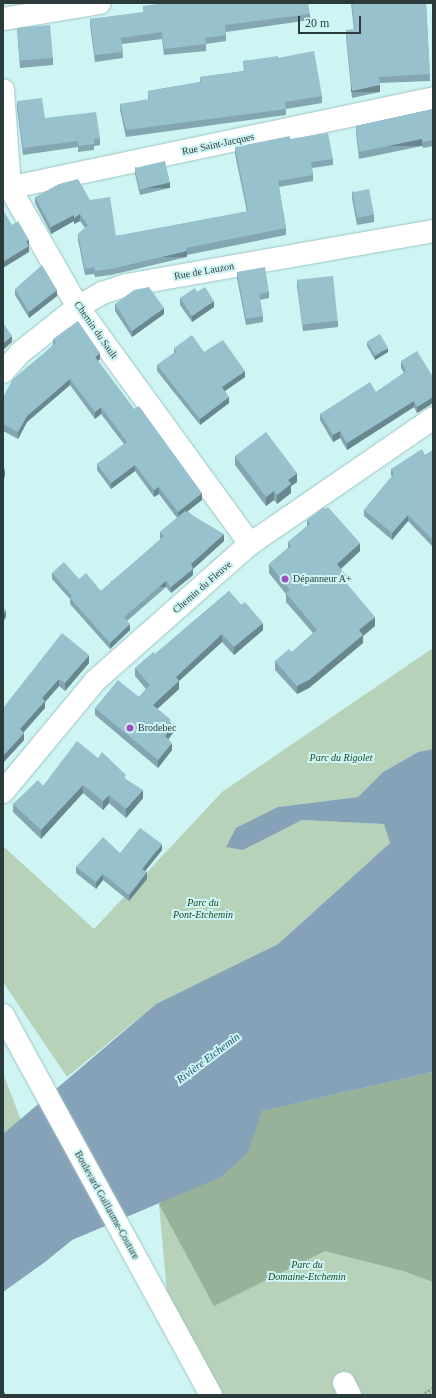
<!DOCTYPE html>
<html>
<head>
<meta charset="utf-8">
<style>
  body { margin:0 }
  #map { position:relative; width:436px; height:1398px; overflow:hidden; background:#cef5f4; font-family:"Times New Roman",serif }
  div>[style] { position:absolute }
  .green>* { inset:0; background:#b8d1b9 }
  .forest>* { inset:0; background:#97b299 }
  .water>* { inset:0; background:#85a2b9 }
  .path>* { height:2.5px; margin-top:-1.25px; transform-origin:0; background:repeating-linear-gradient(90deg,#819c9c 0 2px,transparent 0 4px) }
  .roads { filter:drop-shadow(0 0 1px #9ec3c3) drop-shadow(0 0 1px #9ec3c3) }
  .minor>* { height:22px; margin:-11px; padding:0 11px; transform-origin:11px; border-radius:11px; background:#fff }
  .major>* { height:22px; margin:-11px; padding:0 11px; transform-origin:11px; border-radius:11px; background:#fff }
  .wall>* { inset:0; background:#83a6b1 }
  .shaded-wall>* { inset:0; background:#6a8790; transform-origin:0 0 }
  .building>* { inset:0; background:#98c1ce; transform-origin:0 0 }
  .dots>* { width:11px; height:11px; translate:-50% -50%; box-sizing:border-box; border:2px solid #cef5f4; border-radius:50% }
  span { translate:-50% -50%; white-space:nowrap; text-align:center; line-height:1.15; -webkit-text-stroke:4px #cef5f4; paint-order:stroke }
  .street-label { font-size:10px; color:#2b3a3a }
  .poi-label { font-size:10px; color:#2b3a3a }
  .left { translate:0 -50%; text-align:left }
  .park-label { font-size:10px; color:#1d4723; font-style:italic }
  .water-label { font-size:11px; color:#225174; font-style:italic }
  .frame { position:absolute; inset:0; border:4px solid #2b3a3a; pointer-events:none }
  .scale { position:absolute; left:298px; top:16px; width:63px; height:18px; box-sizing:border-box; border:2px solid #2b3a3a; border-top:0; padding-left:5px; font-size:12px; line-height:14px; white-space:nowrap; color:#2b3a3a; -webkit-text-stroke:3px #cef5f4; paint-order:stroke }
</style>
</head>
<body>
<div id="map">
  <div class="green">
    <i style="clip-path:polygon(433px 648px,433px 749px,418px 752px,383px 772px,358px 797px,278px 807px,243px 850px,302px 820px,385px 824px,390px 843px,278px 944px,156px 1004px,67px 1077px,3px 982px,3px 846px,94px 929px,222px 792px)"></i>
    <i style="clip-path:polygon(433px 1072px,433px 1395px,212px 1395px,169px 1316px,159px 1204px)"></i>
    <i style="clip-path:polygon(3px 1073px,21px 1120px,3px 1136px)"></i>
  </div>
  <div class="forest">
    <i style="clip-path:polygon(433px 1072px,433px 1282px,403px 1271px,325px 1251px,214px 1306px,159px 1204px,261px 1111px)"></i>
  </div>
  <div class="water">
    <i style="clip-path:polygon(433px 749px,433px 1072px,262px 1111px,248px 1152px,221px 1177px,72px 1240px,45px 1262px,3px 1292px,3px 1134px,156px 1004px,278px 944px,390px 843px,384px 824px,302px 820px,243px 850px,226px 847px,236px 828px,278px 807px,358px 797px,383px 772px,418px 752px)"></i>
  </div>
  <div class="path">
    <i style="left:3px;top:1392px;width:4px;rotate:56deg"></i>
    <i style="left:421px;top:1395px;width:14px;rotate:-30deg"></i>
  </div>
  <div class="roads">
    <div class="minor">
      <i style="left:3px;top:19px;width:98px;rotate:-9.4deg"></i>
      <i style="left:3px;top:90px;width:98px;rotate:85.9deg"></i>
      <i style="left:10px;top:188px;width:137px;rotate:60.3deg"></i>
      <i style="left:78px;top:307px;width:293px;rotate:54deg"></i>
      <i style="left:3px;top:189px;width:440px;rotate:-11.9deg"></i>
      <i style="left:3px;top:372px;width:27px;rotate:-48deg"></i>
      <i style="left:21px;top:352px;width:73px;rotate:-38.3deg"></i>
      <i style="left:78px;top:307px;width:28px;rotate:-30deg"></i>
      <i style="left:102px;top:293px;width:26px;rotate:-18deg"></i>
      <i style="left:127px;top:285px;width:311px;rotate:-10deg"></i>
      <i style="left:3px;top:792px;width:144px;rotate:-50.3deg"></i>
      <i style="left:95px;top:681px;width:207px;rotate:-41.5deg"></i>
      <i style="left:250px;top:544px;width:222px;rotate:-34.5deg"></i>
      <i style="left:344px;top:1383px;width:13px;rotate:63deg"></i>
    </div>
    <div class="major">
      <i style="left:3px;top:1015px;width:433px;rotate:61.3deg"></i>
    </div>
  </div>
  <div class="wall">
    <i style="clip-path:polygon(351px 3px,426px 3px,430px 81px,379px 83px,380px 92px,352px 98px,346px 37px,346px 30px,354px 30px)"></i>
    <i style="clip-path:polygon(143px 6px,310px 14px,310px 20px,226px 32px,226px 41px,206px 44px,206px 51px,164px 55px,162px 39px,122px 44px,123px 58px,95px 62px,90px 25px,90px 19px,143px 13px)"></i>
    <i style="clip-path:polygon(17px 29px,53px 58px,53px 65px,20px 68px)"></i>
    <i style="clip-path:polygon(278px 58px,322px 96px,322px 103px,286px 109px,286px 115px,126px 137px,120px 110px,120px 104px,148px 100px,148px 91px,200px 82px,200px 77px,244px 71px,243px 61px)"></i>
    <i style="clip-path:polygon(17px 101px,45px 118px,100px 138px,100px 145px,94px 146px,94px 150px,78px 152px,78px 147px,23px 155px,17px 108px)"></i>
    <i style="clip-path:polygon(433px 109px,433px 146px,423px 148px,422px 146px,359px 159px,356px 133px,356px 126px)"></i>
    <i style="clip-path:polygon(290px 139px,333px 159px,333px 165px,312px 168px,313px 175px,313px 181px,279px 187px,286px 228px,286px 235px,187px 255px,187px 257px,111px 275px,95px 277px,94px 274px,85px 275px,78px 240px,78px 234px,85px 228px,80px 221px,74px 224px,74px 221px,51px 234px,35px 203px,35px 197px,90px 200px,116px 236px,247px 212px,235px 154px,235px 147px)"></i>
    <i style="clip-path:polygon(135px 167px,170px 188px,140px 195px,135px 174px)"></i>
    <i style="clip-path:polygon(352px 191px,374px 215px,374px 222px,357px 225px,352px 198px)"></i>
    <i style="clip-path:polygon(237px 272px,269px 292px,269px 298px,260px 300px,263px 316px,263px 322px,246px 325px,237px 278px)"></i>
    <i style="clip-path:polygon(297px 280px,338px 321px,338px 327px,303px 331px,297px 287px)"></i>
    <i style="clip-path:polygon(15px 289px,57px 296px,29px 318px,15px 295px)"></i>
    <i style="clip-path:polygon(197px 292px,214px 307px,192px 322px,180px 305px,180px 298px)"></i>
    <i style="clip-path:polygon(115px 304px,164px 314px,132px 337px,115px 311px)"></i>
    <i style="clip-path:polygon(53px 339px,100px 359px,98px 361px,202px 500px,187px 511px,224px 541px,193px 569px,193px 575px,171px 593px,166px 587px,127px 621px,130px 630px,110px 649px,70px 604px,70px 599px,52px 579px,52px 573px,79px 579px,101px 591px,161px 539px,160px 538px,160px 532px,177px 518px,159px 494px,154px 497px,135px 471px,111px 489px,97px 470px,97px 464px,124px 444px,101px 414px,95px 419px,70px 385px,27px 422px,18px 439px,3px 431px,3px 397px,53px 345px)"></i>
    <i style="clip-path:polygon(367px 342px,388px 352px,375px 360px,367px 346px)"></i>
    <i style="clip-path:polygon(174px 348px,204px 352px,245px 377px,225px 391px,229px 403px,200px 425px,157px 371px,157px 365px,174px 353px)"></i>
    <i style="clip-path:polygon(401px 361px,433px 377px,433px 403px,417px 413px,414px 407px,347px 450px,340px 438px,333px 442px,320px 420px,320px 414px,376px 392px,404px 373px,401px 368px)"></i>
    <i style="clip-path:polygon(433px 450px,433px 547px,408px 521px,392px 540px,364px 516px,364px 510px,392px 476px,391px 475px,391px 469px,425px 455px)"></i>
    <i style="clip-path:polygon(235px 456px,297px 482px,291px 486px,291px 493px,277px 504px,274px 500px,266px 506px,235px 465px)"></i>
    <i style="clip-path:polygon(307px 520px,360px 551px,341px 569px,347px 584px,375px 626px,363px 636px,363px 643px,309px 688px,297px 694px,275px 670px,275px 661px,292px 652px,313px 633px,286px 602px,286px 594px,269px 573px,269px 564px,288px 548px,288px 542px,307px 526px)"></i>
    <i style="clip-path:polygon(229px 591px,263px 630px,234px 655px,222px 642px,179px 681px,179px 689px,157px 709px,171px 723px,173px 733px,168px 739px,172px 750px,158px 768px,95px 715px,95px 708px,139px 697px,146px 689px,135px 676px,135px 668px,155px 654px)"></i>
    <i style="clip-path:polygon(89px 663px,65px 691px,59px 686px,45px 702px,45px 708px,24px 732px,24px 740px,3px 763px,3px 708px)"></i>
    <i style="clip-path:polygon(98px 758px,126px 779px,143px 798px,126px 818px,109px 803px,103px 810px,83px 793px,41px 839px,13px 812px,13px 804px,43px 786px)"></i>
    <i style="clip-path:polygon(162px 850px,145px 871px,147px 879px,129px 901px,103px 880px,96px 889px,76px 873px,76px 867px,120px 853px)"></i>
  </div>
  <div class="shaded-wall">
    <i style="left:380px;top:85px;width:7px;height:29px;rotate:90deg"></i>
    <i style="left:422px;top:139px;width:7px;height:64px;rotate:90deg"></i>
    <i style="left:170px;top:182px;width:6px;height:31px;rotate:90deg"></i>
    <i style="clip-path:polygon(80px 214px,80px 221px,74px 224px,74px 218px)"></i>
    <i style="clip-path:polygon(74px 215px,74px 221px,51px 234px,51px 227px)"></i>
    <i style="clip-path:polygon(29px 240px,29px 252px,3px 268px,3px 262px,26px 241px)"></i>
    <i style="left:187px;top:251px;width:6px;height:78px;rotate:90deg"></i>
    <i style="clip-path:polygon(57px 290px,57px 296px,29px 318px,29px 312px)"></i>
    <i style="clip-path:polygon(214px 301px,214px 307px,192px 322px,192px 316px)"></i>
    <i style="clip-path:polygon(164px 308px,164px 314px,132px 337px,132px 331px)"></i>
    <i style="clip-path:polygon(12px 336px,12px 342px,3px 350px,3px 343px)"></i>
    <i style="clip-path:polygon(388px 348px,388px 352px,375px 360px,375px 356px)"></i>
    <i style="clip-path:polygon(100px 353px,100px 359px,95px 363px,95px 357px)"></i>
    <i style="clip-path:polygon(245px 371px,245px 377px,222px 393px,222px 387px)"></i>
    <i style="clip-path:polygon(70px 379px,70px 385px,27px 422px,18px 439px,18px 432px,27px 416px)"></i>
    <i style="clip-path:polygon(229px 397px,229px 403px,200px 425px,200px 419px)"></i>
    <i style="clip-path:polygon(433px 397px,433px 403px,417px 413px,417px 407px)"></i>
    <i style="clip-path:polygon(414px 401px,414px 407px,347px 450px,347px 443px)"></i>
    <i style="clip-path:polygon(101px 407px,101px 414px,95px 419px,95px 412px)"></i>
    <i style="clip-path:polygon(340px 431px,340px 438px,333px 442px,333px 435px)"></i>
    <i style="clip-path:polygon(135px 465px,135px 471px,111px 489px,111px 483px)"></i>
    <i style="clip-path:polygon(5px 469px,5px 476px,3px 481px,3px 473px)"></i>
    <i style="clip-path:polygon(297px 473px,297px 482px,291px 486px,291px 493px,277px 504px,277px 495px,288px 480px)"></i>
    <i style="clip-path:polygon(159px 487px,159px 494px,154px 497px,154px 490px)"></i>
    <i style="clip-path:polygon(274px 491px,274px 500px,266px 506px,266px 497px)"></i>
    <i style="clip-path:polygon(202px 493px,202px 500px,178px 519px,178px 512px)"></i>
    <i style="clip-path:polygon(408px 515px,408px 521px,392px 540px,392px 533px)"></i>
    <i style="clip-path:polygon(224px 534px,224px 541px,192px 570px,193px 569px,193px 575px,171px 593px,171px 587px,191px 564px)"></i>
    <i style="clip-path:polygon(360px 543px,360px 551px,337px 572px,337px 564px)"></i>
    <i style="clip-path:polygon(347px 576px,347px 584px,343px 579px)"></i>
    <i style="left:166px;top:581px;width:6px;height:55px;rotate:90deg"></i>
    <i style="clip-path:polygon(6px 610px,6px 617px,3px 622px,3px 615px)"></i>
    <i style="clip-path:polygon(375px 617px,375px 626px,363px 636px,363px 643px,309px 688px,297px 694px,297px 686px,359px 630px)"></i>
    <i style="clip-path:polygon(263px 623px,263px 630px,234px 655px,234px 647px)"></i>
    <i style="clip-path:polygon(130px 624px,130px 630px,110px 649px,110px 643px)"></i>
    <i style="clip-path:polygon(222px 634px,222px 642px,179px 681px,179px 689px,153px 713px,153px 705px,176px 677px)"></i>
    <i style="clip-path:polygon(89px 655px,89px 663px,65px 691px,65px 683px)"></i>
    <i style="clip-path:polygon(59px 679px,59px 686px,45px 702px,45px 708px,20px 736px,20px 729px,42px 698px)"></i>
    <i style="clip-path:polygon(173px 726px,173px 733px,165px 744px,165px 736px)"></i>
    <i style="clip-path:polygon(24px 733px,24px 740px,3px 763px,3px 756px)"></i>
    <i style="clip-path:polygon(172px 743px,172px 750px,158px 768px,158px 760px)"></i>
    <i style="clip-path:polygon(83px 785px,83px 793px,41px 839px,41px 830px)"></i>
    <i style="clip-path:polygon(143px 790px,143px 798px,126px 818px,126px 809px)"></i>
    <i style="clip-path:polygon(109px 795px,109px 803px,103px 810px,103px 801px)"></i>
    <i style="clip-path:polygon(162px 844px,162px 850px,142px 875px,142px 869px)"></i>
    <i style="clip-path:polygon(147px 872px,147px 879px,129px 901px,129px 895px)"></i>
    <i style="clip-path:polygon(103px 874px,103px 880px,96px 889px,96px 882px)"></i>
  </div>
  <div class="building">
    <i style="clip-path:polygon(165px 3px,308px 3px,310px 14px,225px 25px,226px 35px,205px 38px,206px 44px,164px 49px,162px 32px,121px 38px,123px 52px,95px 55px,90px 19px,143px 12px,143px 6px)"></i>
    <i style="clip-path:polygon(352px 3px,426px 3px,430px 74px,379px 77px,380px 85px,352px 91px,346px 30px,355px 29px)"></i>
    <i style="left:50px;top:25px;width:33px;height:33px;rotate:85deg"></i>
    <i style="clip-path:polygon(314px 51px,322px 96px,285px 102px,286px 109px,126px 130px,120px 104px,149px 99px,148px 91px,201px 82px,200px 77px,245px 71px,243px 61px,278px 56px,278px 58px)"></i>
    <i style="clip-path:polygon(42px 98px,45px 118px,96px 112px,100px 138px,94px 139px,94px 144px,78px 146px,78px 141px,23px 148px,17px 101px)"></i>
    <i style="clip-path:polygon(433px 109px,433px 140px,423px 142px,422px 139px,359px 152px,356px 126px)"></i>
    <i style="clip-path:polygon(328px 133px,333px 159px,311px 162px,313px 175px,278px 181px,286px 228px,186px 248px,187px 251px,111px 269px,95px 271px,94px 267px,85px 269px,78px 234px,88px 225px,80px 214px,74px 218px,74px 215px,51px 227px,35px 197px,59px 184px,78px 179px,90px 200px,110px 197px,116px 236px,248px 211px,235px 147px,290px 136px,290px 139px)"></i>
    <i style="left:165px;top:161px;width:22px;height:31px;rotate:77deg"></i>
    <i style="left:369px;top:189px;width:26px;height:17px;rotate:79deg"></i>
    <i style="clip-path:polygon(3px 210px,12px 225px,18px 221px,29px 240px,26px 241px,29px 246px,3px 262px)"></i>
    <i style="clip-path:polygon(42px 265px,57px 290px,29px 312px,15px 289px)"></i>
    <i style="clip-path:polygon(265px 267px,269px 292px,259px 294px,263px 316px,246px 319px,237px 272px)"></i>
    <i style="left:333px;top:276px;width:45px;height:36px;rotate:84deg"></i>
    <i style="clip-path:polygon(149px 287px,164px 308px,132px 331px,115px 304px,134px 290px)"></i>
    <i style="clip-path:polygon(205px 287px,214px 301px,192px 316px,180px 298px,195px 288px,197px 292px)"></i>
    <i style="clip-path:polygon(78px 321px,100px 353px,95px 357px,134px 409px,139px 406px,202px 493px,178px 512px,159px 487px,154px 490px,135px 465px,111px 483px,97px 464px,127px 442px,101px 407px,95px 412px,70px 379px,27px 416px,18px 432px,3px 424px,3px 397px,13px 379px,56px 343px,53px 339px)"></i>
    <i style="clip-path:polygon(3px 323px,12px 336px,3px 343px)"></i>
    <i style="left:380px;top:334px;width:16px;height:15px;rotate:60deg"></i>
    <i style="clip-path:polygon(192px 335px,204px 352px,223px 340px,245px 371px,222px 387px,229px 397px,200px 419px,157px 365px,176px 352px,174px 348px)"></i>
    <i style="clip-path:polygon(417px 351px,433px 377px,433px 397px,417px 407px,414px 401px,347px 443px,340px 431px,333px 435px,320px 414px,370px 382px,376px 392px,406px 371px,401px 361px)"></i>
    <i style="clip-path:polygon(266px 432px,297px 473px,288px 480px,291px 484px,277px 495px,274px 491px,266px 497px,235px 456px)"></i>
    <i style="clip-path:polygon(422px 449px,425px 455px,433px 450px,433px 540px,408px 515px,392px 533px,364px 510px,394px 474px,391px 469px)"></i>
    <i style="clip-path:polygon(3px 467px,5px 469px,3px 473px)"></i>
    <i style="clip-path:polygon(324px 507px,325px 509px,328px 507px,360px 543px,337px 564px,347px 576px,343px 579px,375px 617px,359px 630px,363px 635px,309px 680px,297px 686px,275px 661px,289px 649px,292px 652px,317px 630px,286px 593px,290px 590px,269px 564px,291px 546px,288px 542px,310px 524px,307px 520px)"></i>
    <i style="clip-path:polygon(185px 511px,224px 534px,191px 564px,193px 569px,171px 587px,166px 581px,124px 617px,130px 624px,110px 643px,70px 598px,72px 596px,52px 573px,64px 562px,79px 579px,86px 573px,101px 591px,164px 536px,160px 532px)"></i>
    <i style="clip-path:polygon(229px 591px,241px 605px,245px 602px,263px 623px,234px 647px,222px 634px,176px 677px,179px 681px,153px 705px,171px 720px,169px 722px,173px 726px,165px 736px,172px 743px,158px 760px,95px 708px,118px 680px,139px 697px,150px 685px,135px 668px,153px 652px,155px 654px)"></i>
    <i style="clip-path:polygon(3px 608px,6px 610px,3px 615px)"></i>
    <i style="clip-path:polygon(62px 633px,89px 655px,65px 683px,59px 679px,42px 698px,45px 701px,20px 729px,24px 733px,3px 756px,3px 708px)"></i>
    <i style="clip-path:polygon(77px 741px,98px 758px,102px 752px,126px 775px,124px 778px,143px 790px,126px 809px,109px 795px,103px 801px,83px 785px,41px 830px,13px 804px,38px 780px,43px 786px)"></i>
    <i style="clip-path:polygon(140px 828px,162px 844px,142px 869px,147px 872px,129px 895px,103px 874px,96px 882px,76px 867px,103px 837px,120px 853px)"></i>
  </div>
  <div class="dots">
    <i style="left:285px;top:579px;background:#9f4ebe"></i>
    <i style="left:130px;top:728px;background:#9f4ebe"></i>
  </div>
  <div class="street-label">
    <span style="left:218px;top:144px;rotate:-12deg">Rue Saint-Jacques</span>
    <span style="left:204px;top:271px;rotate:-10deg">Rue de Lauzon</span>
    <span style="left:96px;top:330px;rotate:55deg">Chemin du Sault</span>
    <span style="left:202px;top:587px;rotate:-41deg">Chemin du Fleuve</span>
    <span style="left:107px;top:1205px;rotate:61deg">Boulevard Guillaume-Couture</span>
  </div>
  <div class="poi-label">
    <span class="left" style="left:293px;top:579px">Dépanneur A+</span>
    <span class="left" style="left:138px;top:728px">Brodebec</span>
  </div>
  <div class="park-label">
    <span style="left:341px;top:758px">Parc du Rigolet</span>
    <span style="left:203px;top:908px">Parc du<br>Pont-Etchemin</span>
    <span style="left:307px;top:1270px">Parc du<br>Domaine-Etchemin</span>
  </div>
  <div class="water-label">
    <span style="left:208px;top:1058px;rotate:-37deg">Rivière Etchemin</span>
  </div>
  <div class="frame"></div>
  <div class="scale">20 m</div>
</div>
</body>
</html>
